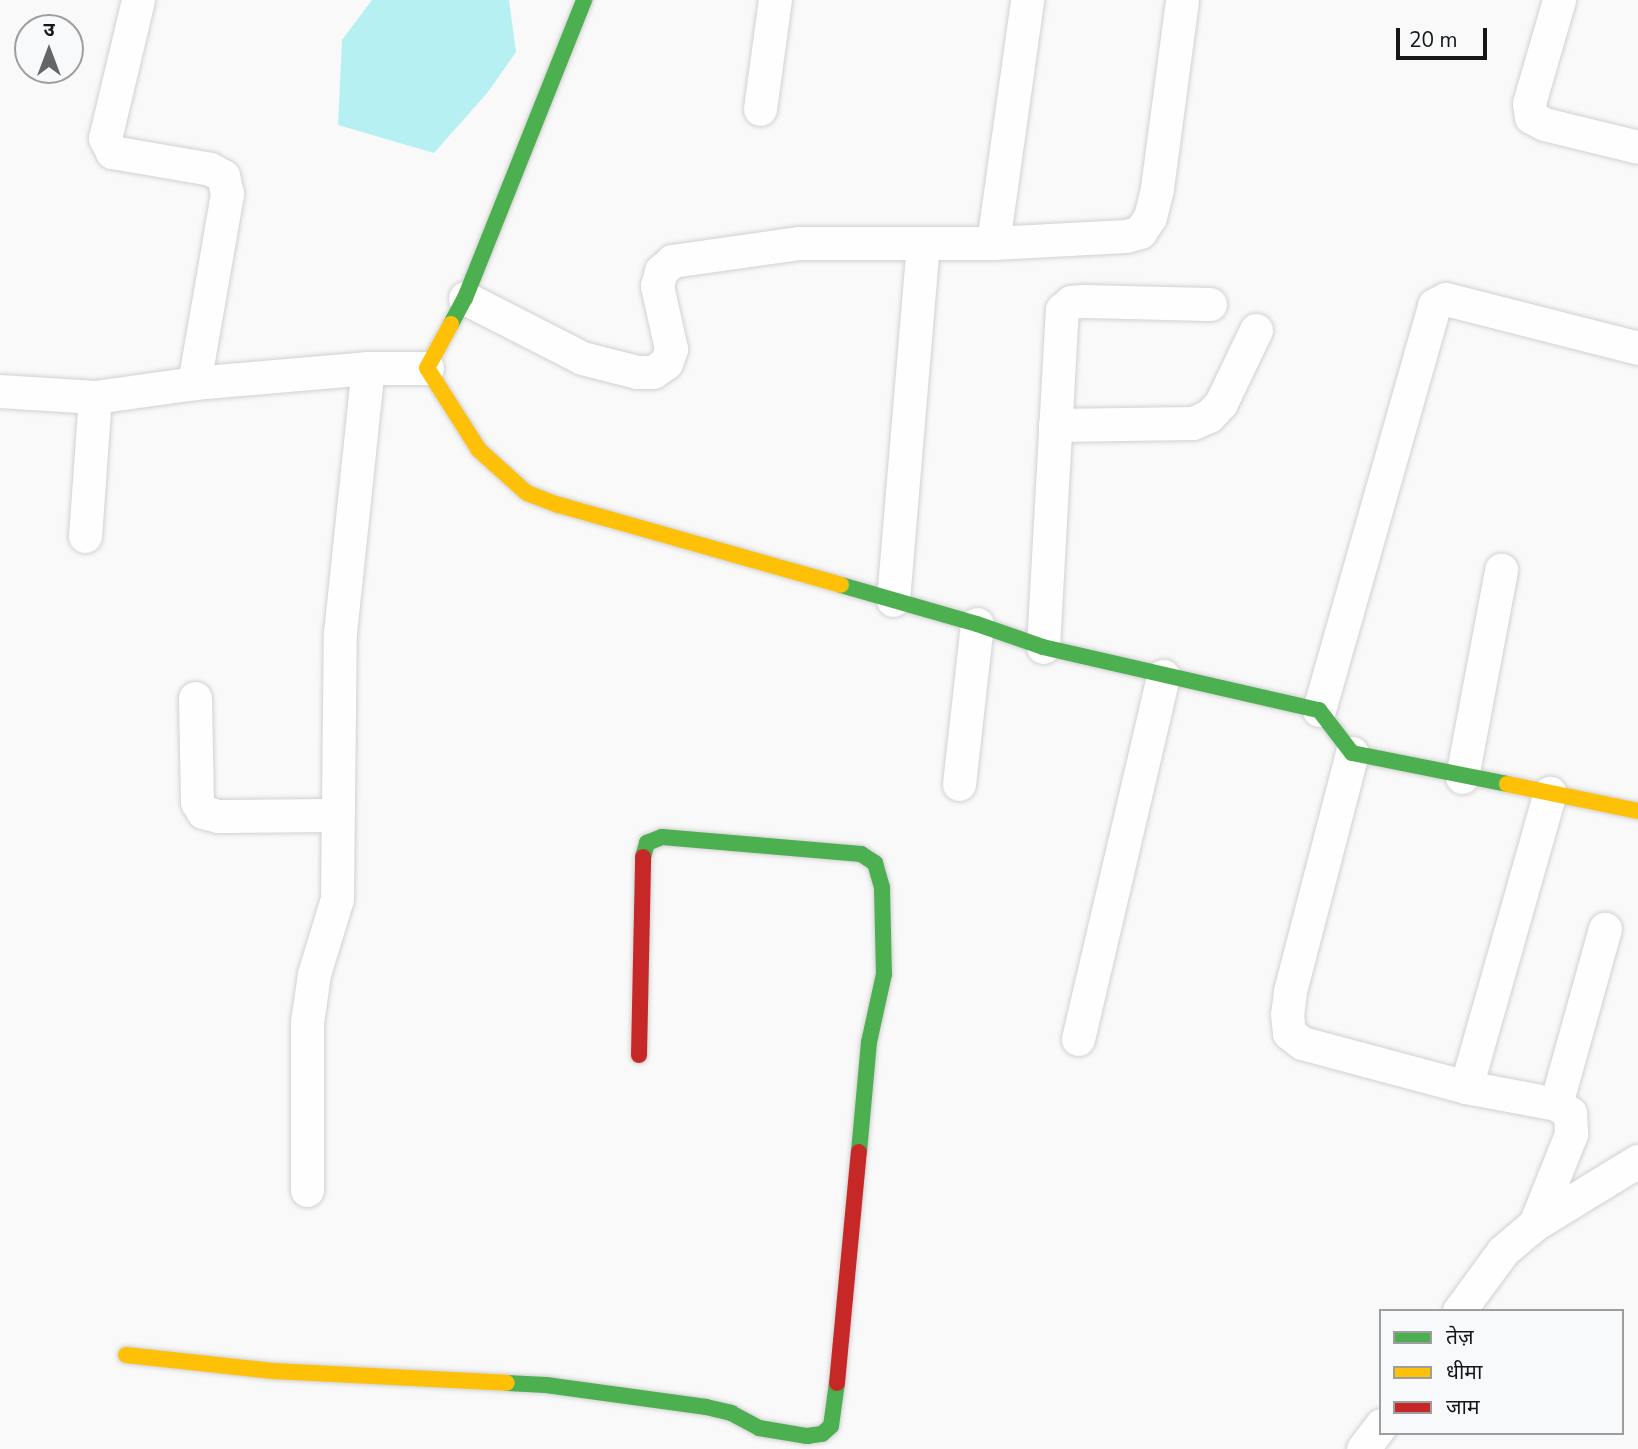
<!DOCTYPE html>
<html>
<head>
<meta charset="utf-8">
<style>
  body { margin:0 }
  #map { position:relative; width:1638px; height:1449px; overflow:hidden; background:#f9f9f9; font-family:"Nunito Sans","Noto Sans Devanagari",sans-serif }
  div>[style] { position:absolute }
  .water>* { inset:0; background:#b6f0f2 }
  .roads { filter:drop-shadow(0 0 2px #d1d1d1) drop-shadow(0 0 2px #d1d1d1) }
  .street>* { height:33px; margin:-16.5px; padding:0 16.5px; transform-origin:16.5px; border-radius:16.5px; background:#fefefe }
  .fast>* { height:16px; margin:-8px; padding:0 8px; transform-origin:8px; border-radius:8px; background:#4caf50 }
  .slow>* { height:16px; margin:-8px; padding:0 8px; transform-origin:8px; border-radius:8px; background:#ffc107 }
  .jam>* { height:16px; margin:-8px; padding:0 8px; transform-origin:8px; border-radius:8px; background:#c62828 }
  span { translate:-50% -50%; white-space:nowrap; text-align:center; line-height:1.15; -webkit-text-stroke:7px #f8f9fa; paint-order:stroke }
  .legend { position:absolute; left:1379px; top:1309px; width:245px; height:126px; box-sizing:border-box; background:#f8f9fa; border:2px solid #9e9e9f; margin:0; padding:9px 12px; list-style:none; font-size:21px; color:#161616 }
  .legend li { display:flex; align-items:center; gap:14px; height:35px }
  .legend b { width:35px; border:2px solid #9e9e9f }
  .north { position:absolute; left:14px; top:14px; width:70px; height:70px; box-sizing:border-box; background:#f8f9fa; border:2px solid #9e9e9f; border-radius:50%; rotate:0deg; font-size:19px; font-weight:700; line-height:28px; text-align:center; color:#161616 }
  .north::after { content:''; display:block; margin:auto; width:24px; height:32px; background:#656565; clip-path:polygon(50% 0,100% 100%,50% 72%,0 100%) }
  .scale { position:absolute; left:1396px; top:28px; width:91px; height:32px; box-sizing:border-box; border:4px solid #161616; border-top:0; padding-left:9px; font-size:21px; line-height:24px; white-space:nowrap; color:#161616; -webkit-text-stroke:5px #f8f9fa; paint-order:stroke }
</style>
</head>
<body>
<div id="map">
  <div class="water">
    <i style="clip-path:polygon(372px 0,509px 0,516px 52px,488px 92px,434px 153px,338px 125px,342px 40px)"></i>
  </div>
  <div class="roads">
    <div class="street">
      <i style="left:138px;top:0;width:142px;rotate:103.4deg"></i>
      <i style="left:105px;top:138px;width:16px;rotate:63deg"></i>
      <i style="left:112px;top:152px;width:99px;rotate:9.8deg"></i>
      <i style="left:210px;top:169px;width:15px;rotate:28deg"></i>
      <i style="left:223px;top:176px;width:18px;rotate:77deg"></i>
      <i style="left:227px;top:194px;width:192px;rotate:99.9deg"></i>
      <i style="left:1559px;top:0;width:107px;rotate:106.2deg"></i>
      <i style="left:1529px;top:103px;width:14px;rotate:82deg"></i>
      <i style="left:1531px;top:117px;width:15px;rotate:28deg"></i>
      <i style="left:1544px;top:124px;width:97px;rotate:13.7deg"></i>
      <i style="left:760px;top:109px;width:110px;rotate:-82.2deg"></i>
      <i style="left:993px;top:243px;width:245px;rotate:-82deg"></i>
      <i style="left:465px;top:298px;width:131px;rotate:27.1deg"></i>
      <i style="left:582px;top:358px;width:57px;rotate:14.3deg"></i>
      <i style="left:637px;top:372px;width:16px"></i>
      <i style="left:653px;top:372px;width:16px;rotate:-35deg"></i>
      <i style="left:666px;top:363px;width:15px;rotate:-70deg"></i>
      <i style="left:671px;top:349px;width:65px;rotate:-102.5deg"></i>
      <i style="left:657px;top:286px;width:16px;rotate:-75deg"></i>
      <i style="left:661px;top:271px;width:15px;rotate:-42deg"></i>
      <i style="left:672px;top:261px;width:127px;rotate:-8.1deg"></i>
      <i style="left:798px;top:243px;width:195px"></i>
      <i style="left:993px;top:243px;width:133px;rotate:-3deg"></i>
      <i style="left:1126px;top:236px;width:15px;rotate:-16deg"></i>
      <i style="left:1140px;top:232px;width:18px;rotate:-56deg"></i>
      <i style="left:1150px;top:217px;width:30px;rotate:-76deg"></i>
      <i style="left:1157px;top:188px;width:190px;rotate:-82.4deg"></i>
      <i style="left:0;top:391px;width:95px;rotate:3.6deg"></i>
      <i style="left:95px;top:397px;width:100px;rotate:-8deg"></i>
      <i style="left:194px;top:383px;width:175px;rotate:-4.9deg"></i>
      <i style="left:368px;top:368px;width:59px"></i>
      <i style="left:1055px;top:425px;width:138px;rotate:-0.8deg"></i>
      <i style="left:1193px;top:423px;width:17px;rotate:-24deg"></i>
      <i style="left:1209px;top:416px;width:18px;rotate:-47deg"></i>
      <i style="left:1221px;top:403px;width:81px;rotate:-64.4deg"></i>
      <i style="left:85px;top:536px;width:139px;rotate:-85.9deg"></i>
      <i style="left:893px;top:600px;width:358px;rotate:-85.2deg"></i>
      <i style="left:1043px;top:647px;width:338px;rotate:-86.8deg"></i>
      <i style="left:1062px;top:310px;width:12px;rotate:-42deg"></i>
      <i style="left:1071px;top:302px;width:12px;rotate:-5deg"></i>
      <i style="left:1083px;top:301px;width:127px;rotate:1.4deg"></i>
      <i style="left:195px;top:698px;width:104px;rotate:88.9deg"></i>
      <i style="left:197px;top:802px;width:12px;rotate:59deg"></i>
      <i style="left:203px;top:812px;width:16px;rotate:15deg"></i>
      <i style="left:218px;top:816px;width:118px;rotate:-0.5deg"></i>
      <i style="left:1319px;top:710px;width:421px;rotate:-74.1deg"></i>
      <i style="left:1434px;top:305px;width:13px;rotate:-27deg"></i>
      <i style="left:1446px;top:299px;width:198px;rotate:14.3deg"></i>
      <i style="left:1352px;top:753px;width:246px;rotate:104.6deg"></i>
      <i style="left:1290px;top:991px;width:23px;rotate:97deg"></i>
      <i style="left:1287px;top:1014px;width:19px;rotate:84deg"></i>
      <i style="left:1289px;top:1033px;width:16px;rotate:38deg"></i>
      <i style="left:1302px;top:1043px;width:170px;rotate:15deg"></i>
      <i style="left:1466px;top:1087px;width:92px;rotate:10.7deg"></i>
      <i style="left:1556px;top:1104px;width:17px;rotate:33deg"></i>
      <i style="left:1570px;top:1113px;width:21px;rotate:87deg"></i>
      <i style="left:1571px;top:1134px;width:97px;rotate:111.8deg"></i>
      <i style="left:1462px;top:777px;width:211px;rotate:-79.3deg"></i>
      <i style="left:959px;top:784px;width:161px;rotate:-83.6deg"></i>
      <i style="left:1078px;top:1039px;width:373px;rotate:-76.8deg"></i>
      <i style="left:1466px;top:1087px;width:306px;rotate:-74.1deg"></i>
      <i style="left:1556px;top:1104px;width:182px;rotate:-74.4deg"></i>
      <i style="left:307px;top:1190px;width:168px;rotate:-90deg"></i>
      <i style="left:307px;top:1022px;width:49px;rotate:-81.7deg"></i>
      <i style="left:314px;top:974px;width:78px;rotate:-73deg"></i>
      <i style="left:337px;top:899px;width:266px;rotate:-89.4deg"></i>
      <i style="left:340px;top:633px;width:266px;rotate:-84deg"></i>
      <i style="left:1459px;top:1311px;width:74px;rotate:-53.7deg"></i>
      <i style="left:1503px;top:1251px;width:42px;rotate:-40.2deg"></i>
      <i style="left:1535px;top:1224px;width:121px;rotate:-31.5deg"></i>
      <i style="left:1363px;top:1449px;width:30px;rotate:-53deg"></i>
    </div>
    <div class="fast">
      <i style="left:451px;top:324px;width:30px;rotate:-62deg"></i>
      <i style="left:465px;top:298px;width:321px;rotate:-68.2deg"></i>
      <i style="left:841px;top:585px;width:141px;rotate:16deg"></i>
      <i style="left:977px;top:624px;width:70px;rotate:19.2deg"></i>
      <i style="left:1043px;top:647px;width:283px;rotate:12.9deg"></i>
      <i style="left:1319px;top:710px;width:54px;rotate:52.5deg"></i>
      <i style="left:1352px;top:753px;width:158px;rotate:11.3deg"></i>
      <i style="left:643px;top:857px;width:15px;rotate:-74deg"></i>
      <i style="left:647px;top:843px;width:16px;rotate:-22deg"></i>
      <i style="left:662px;top:837px;width:200px;rotate:4.9deg"></i>
      <i style="left:861px;top:854px;width:17px;rotate:33deg"></i>
      <i style="left:875px;top:863px;width:26px;rotate:74deg"></i>
      <i style="left:882px;top:888px;width:86px;rotate:88.7deg"></i>
      <i style="left:884px;top:974px;width:70px;rotate:102.4deg"></i>
      <i style="left:869px;top:1042px;width:110px;rotate:95.2deg"></i>
      <i style="left:507px;top:1383px;width:39px;rotate:3deg"></i>
      <i style="left:546px;top:1385px;width:162px;rotate:7.8deg"></i>
      <i style="left:706px;top:1407px;width:26px;rotate:13deg"></i>
      <i style="left:731px;top:1413px;width:32px;rotate:28deg"></i>
      <i style="left:759px;top:1428px;width:49px;rotate:9.5deg"></i>
      <i style="left:807px;top:1436px;width:15px;rotate:-8deg"></i>
      <i style="left:822px;top:1434px;width:12px;rotate:-42deg"></i>
      <i style="left:831px;top:1426px;width:43px;rotate:-82.1deg"></i>
    </div>
    <div class="slow">
      <i style="left:451px;top:324px;width:50px;rotate:118.6deg"></i>
      <i style="left:427px;top:368px;width:97px;rotate:57.6deg"></i>
      <i style="left:479px;top:450px;width:64px;rotate:41.9deg"></i>
      <i style="left:527px;top:493px;width:34px;rotate:21deg"></i>
      <i style="left:559px;top:505px;width:293px;rotate:15.8deg"></i>
      <i style="left:1507px;top:784px;width:134px;rotate:11.6deg"></i>
      <i style="left:126px;top:1355px;width:148px;rotate:6.2deg"></i>
      <i style="left:273px;top:1371px;width:234px;rotate:2.9deg"></i>
    </div>
    <div class="jam">
      <i style="left:639px;top:1055px;width:198px;rotate:-88.8deg"></i>
      <i style="left:837px;top:1383px;width:232px;rotate:-84.6deg"></i>
    </div>
  </div>
  <ul class="legend">
  <li><b style="height:9px;background:#4caf50"></b>तेज़</li>
  <li><b style="height:9px;background:#ffc107"></b>धीमा</li>
  <li><b style="height:9px;background:#c62828"></b>जाम</li>
  </ul>
  <div class="north">उ</div>
  <div class="scale">20 m</div>
</div>
</body>
</html>
